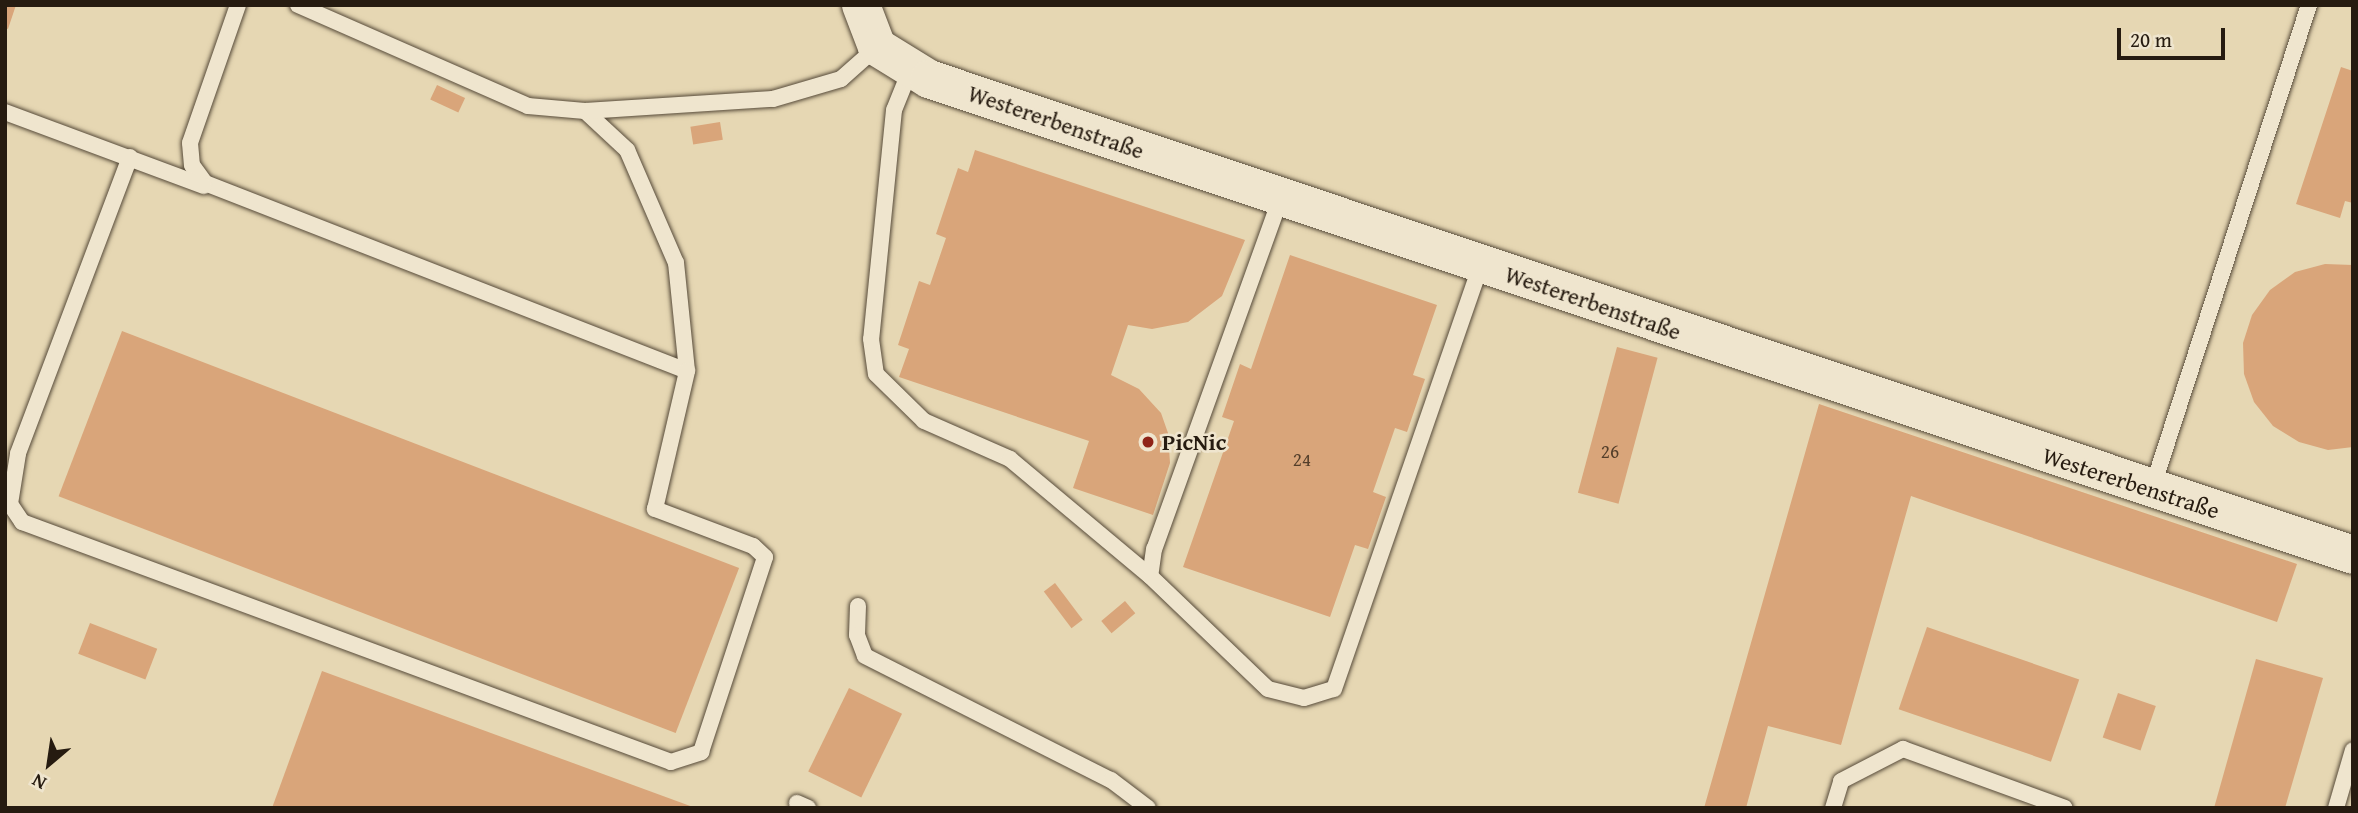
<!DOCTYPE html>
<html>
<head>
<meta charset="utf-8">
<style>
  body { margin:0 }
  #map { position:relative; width:2358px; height:813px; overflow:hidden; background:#e6d7b3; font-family:"Gentium Book Plus",serif }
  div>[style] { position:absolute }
  .building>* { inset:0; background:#d9a57a; transform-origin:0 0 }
  .roads { filter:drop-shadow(0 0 2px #564a39) drop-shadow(0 0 2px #564a39) }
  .service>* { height:16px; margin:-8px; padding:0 8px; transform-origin:8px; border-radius:8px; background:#efe5ce }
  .tertiary>* { height:38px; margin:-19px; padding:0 19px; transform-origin:19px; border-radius:19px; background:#efe5ce }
  .dots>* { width:19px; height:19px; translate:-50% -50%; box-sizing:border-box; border:4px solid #efe5ce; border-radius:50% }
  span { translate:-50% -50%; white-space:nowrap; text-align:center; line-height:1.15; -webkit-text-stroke:5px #efe5ce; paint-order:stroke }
  .number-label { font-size:19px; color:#533e2a }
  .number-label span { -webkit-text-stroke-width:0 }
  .street-label { font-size:23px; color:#261b10 }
  .poi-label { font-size:23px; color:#261b10; font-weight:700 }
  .left { translate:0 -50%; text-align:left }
  .frame { position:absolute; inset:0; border:7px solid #261b10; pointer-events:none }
  .north { position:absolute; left:14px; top:729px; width:70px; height:70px; -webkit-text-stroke:5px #efe5ce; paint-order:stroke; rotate:209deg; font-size:19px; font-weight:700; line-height:28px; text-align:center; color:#261b10 }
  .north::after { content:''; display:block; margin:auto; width:24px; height:32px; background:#261b10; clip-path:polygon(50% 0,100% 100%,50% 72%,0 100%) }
  .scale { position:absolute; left:2117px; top:28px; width:108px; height:32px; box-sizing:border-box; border:4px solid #261b10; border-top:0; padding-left:9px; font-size:21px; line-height:24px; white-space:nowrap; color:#261b10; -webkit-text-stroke:5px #efe5ce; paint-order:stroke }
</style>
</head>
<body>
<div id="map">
  <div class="building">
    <i style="clip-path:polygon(5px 5px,16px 5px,8px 29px,5px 28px)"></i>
    <i style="clip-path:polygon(2341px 67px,2353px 71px,2353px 203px,2345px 201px,2340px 218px,2296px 204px)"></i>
    <i style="left:437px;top:85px;width:31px;height:16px;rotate:25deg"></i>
    <i style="left:720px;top:122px;width:18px;height:30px;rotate:81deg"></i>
    <i style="clip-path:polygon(975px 150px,1245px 240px,1222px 296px,1188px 322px,1152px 329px,1128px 325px,1111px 375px,1139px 389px,1161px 413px,1168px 433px,1170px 463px,1153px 515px,1073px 488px,1089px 441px,899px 377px,909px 349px,898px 345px,919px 281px,930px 285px,946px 238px,936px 234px,958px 168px,968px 172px)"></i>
    <i style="clip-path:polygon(1290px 255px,1437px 305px,1413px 375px,1425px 379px,1407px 432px,1395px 428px,1373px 492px,1386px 497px,1368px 549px,1355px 545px,1330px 617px,1183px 567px,1234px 421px,1222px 417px,1240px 364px,1251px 369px)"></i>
    <i style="clip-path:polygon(2325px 264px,2353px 265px,2353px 447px,2328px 450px,2299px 442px,2273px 426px,2254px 402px,2244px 374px,2243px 343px,2252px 315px,2270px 290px,2295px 272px)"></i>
    <i style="left:122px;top:331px;width:661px;height:177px;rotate:21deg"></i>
    <i style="left:1617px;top:347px;width:42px;height:151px;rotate:15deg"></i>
    <i style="clip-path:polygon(1819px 404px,2297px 564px,2277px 622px,1911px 496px,1841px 745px,1768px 726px,1746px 808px,1704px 808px)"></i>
    <i style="left:1055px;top:583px;width:46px;height:14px;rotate:53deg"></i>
    <i style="left:1125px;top:601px;width:16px;height:31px;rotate:50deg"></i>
    <i style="left:90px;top:623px;width:72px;height:33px;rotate:21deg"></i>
    <i style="left:1927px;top:627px;width:161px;height:87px;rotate:19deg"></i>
    <i style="clip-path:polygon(2256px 659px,2323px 678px,2285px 808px,2214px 808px)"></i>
    <i style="clip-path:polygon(322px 671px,693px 807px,693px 808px,272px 808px)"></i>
    <i style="left:849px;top:688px;width:59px;height:93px;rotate:26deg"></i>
    <i style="left:2118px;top:693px;width:40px;height:47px;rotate:19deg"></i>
  </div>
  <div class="roads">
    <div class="service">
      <i style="left:238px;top:5px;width:146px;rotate:109.2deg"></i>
      <i style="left:190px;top:143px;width:22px;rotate:85deg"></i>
      <i style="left:192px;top:165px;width:22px;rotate:54deg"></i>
      <i style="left:205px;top:183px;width:517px;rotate:21.31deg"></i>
      <i style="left:687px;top:371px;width:109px;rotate:-95.8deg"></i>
      <i style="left:676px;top:263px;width:123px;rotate:-113.4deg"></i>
      <i style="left:627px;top:150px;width:57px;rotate:-137.1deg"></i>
      <i style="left:298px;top:5px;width:251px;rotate:23.7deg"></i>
      <i style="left:528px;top:106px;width:57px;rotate:5deg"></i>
      <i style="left:585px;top:111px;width:188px;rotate:-3.7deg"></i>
      <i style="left:773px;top:99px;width:71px;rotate:-16.4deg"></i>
      <i style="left:841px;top:79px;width:48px;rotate:-41.6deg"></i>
      <i style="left:911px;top:68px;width:45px;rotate:112deg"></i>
      <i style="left:894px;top:110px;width:230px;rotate:95.7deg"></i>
      <i style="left:871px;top:339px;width:35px;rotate:82deg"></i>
      <i style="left:876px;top:374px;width:67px;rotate:44.4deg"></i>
      <i style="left:924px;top:421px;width:94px;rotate:23.8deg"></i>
      <i style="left:1010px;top:459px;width:182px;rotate:39.9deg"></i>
      <i style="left:5px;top:112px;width:212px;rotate:20.4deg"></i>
      <i style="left:130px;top:157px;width:317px;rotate:110.7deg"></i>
      <i style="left:18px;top:454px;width:51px;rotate:99.1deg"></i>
      <i style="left:10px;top:504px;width:22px;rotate:56deg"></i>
      <i style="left:22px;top:522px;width:692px;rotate:20.29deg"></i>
      <i style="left:671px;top:762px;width:32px;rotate:-18deg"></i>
      <i style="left:701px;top:752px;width:205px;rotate:-71.8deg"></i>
      <i style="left:765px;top:557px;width:16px;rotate:-137deg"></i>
      <i style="left:753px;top:546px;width:105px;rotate:-159.3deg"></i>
      <i style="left:655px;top:509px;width:142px;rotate:-76.9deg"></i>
      <i style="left:1281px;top:197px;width:374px;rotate:109.8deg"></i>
      <i style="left:1154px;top:549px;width:27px;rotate:98deg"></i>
      <i style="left:1150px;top:576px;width:163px;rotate:43.8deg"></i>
      <i style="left:1268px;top:689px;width:37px;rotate:14deg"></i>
      <i style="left:1304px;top:698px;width:31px;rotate:-17deg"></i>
      <i style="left:1334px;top:689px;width:449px;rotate:-70.9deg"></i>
      <i style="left:2152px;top:489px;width:509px;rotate:-72.03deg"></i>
      <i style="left:858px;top:606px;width:29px;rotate:92deg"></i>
      <i style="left:857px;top:635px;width:22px;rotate:69deg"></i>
      <i style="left:865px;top:656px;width:275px;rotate:26.8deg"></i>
      <i style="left:1111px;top:780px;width:46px;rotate:37.1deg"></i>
      <i style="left:797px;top:803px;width:12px;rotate:24deg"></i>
      <i style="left:1833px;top:808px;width:28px;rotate:-73deg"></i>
      <i style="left:1841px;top:781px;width:70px;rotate:-27.3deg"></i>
      <i style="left:1903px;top:749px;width:172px;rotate:20deg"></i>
      <i style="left:2336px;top:808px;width:60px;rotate:-73.7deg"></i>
    </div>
    <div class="tertiary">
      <i style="left:861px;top:5px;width:45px;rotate:69.1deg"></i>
      <i style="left:877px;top:47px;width:61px;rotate:31.6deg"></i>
      <i style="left:929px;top:79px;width:1501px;rotate:18.48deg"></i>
    </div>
  </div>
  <div class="dots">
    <i style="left:1148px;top:442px;background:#8f2418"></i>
  </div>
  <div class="number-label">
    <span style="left:1610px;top:452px">26</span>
    <span style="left:1302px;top:460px">24</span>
  </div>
  <div class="street-label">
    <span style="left:1056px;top:122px;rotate:19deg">Westererbenstraße</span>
    <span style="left:1593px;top:303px;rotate:19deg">Westererbenstraße</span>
    <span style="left:2131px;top:483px;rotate:18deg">Westererbenstraße</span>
  </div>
  <div class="poi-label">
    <span class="left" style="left:1162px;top:442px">PicNic</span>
  </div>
  <div class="frame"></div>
  <div class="north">N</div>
  <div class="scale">20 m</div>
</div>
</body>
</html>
